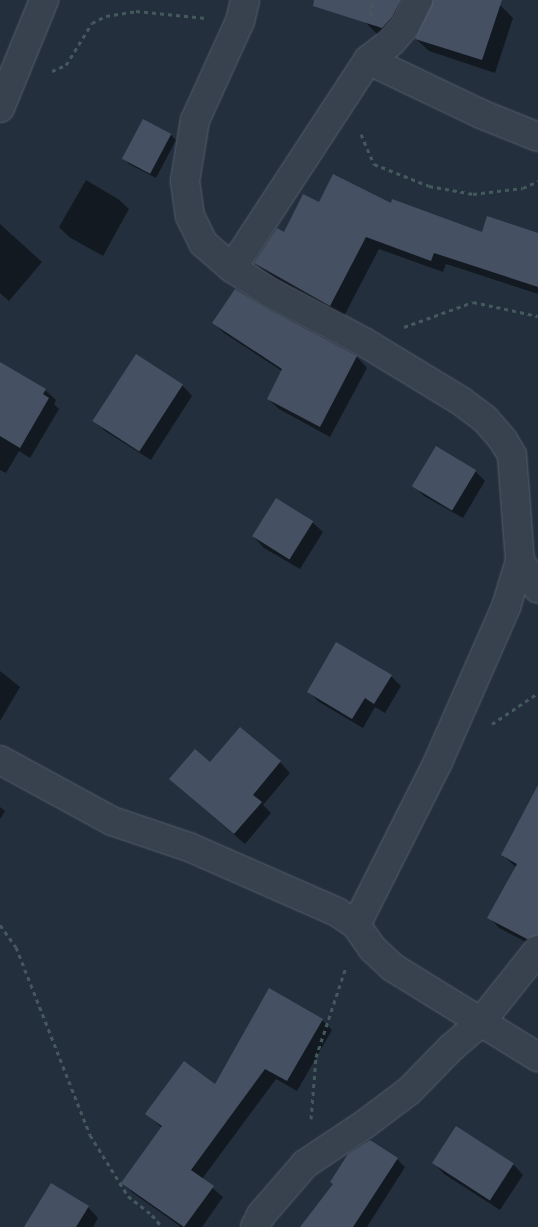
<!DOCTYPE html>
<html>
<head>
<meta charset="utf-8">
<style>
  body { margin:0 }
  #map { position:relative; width:538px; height:1227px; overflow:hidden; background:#242f3e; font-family:Quicksand,sans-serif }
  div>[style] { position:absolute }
  .shadow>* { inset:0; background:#0007 }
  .building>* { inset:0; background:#455162; transform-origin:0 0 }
  .path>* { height:3px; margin-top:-1.5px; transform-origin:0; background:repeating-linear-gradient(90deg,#44595c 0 4px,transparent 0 8px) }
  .roads { filter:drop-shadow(0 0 1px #565f6c) drop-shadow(0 0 1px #565f6c) }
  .minor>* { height:28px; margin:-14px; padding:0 14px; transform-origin:14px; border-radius:14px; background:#38414e }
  span { translate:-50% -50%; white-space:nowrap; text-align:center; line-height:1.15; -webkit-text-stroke:4.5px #1d2633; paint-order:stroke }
</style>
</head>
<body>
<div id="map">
  <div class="shadow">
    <i style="clip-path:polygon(372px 0,422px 0,378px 35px,365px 22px)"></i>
    <i style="clip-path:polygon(435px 0,485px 0,500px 5px,513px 18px,495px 73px,429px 51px,416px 39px)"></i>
    <i style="clip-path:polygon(144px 121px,171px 135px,176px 140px,156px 178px,129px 164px,123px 158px)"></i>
    <i style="clip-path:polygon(86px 180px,118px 199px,129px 209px,103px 256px,69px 237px,59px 227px)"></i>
    <i style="clip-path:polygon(320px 204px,391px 205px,483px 234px,538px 234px,538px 294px,446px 264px,443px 272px,379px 249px,343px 318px,268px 275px,255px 263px,284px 234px)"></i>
    <i style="clip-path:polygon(0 224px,42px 262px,9px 301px,0 293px)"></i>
    <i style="clip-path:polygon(263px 308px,357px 357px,367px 368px,330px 437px,279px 409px,268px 399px,282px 371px,224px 333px,214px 323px)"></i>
    <i style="clip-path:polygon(0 379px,45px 390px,56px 400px,54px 404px,59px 409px,30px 458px,19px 451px,6px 473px,0 470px)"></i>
    <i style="clip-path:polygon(182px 385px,192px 396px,151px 460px,105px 431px,95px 421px)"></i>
    <i style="clip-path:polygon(475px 471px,485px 481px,463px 518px,424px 496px,414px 486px)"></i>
    <i style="clip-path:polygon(312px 522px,323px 532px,300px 569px,264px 548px,254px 537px)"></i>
    <i style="clip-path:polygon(0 671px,20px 687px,0 721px)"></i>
    <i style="clip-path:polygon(391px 676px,401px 686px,385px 713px,375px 707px,363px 728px,319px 702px,309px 692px)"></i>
    <i style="clip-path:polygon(280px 762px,290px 773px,263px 805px,271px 813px,245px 844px,181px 789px,210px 764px)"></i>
    <i style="clip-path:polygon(0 807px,5px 811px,0 819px)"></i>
    <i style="clip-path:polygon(538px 831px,538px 933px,532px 945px,499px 928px,489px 917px,516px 867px,502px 855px)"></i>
    <i style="clip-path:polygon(322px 1020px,332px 1030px,297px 1091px,276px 1079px,202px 1179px,223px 1197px,202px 1227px,181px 1227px,133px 1193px,123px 1183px,162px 1128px,147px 1114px,215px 1086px)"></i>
    <i style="clip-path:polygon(397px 1159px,405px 1167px,367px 1227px,321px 1227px)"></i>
    <i style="clip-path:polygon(434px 1163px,513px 1164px,523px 1175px,500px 1210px,444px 1174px)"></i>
    <i style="clip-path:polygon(88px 1207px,98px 1218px,93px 1227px,27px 1227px)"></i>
  </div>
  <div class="building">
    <i style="clip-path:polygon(314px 0,401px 0,392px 17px,382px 28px,313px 6px)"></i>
    <i style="clip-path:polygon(433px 0,502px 0,482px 60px,415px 39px)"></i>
    <i style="left:143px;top:119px;width:32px;height:45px;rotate:28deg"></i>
    <i style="clip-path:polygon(333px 174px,391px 203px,392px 199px,482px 232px,487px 216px,538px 233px,538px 287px,434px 253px,431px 261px,366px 237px,330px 306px,254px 263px,277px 228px,284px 232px,303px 194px,319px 202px)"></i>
    <i style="clip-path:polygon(235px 289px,264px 307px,357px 356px,320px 427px,267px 399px,282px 369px,212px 323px)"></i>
    <i style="left:136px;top:354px;width:56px;height:80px;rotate:33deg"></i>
    <i style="clip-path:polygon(0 362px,46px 389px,43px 394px,49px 398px,20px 448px,0 436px)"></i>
    <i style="left:436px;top:446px;width:47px;height:47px;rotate:31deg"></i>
    <i style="left:276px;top:498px;width:44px;height:45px;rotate:32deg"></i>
    <i style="clip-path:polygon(336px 642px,392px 675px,374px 704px,365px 698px,352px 719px,307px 692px)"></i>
    <i style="clip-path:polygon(240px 727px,281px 761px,253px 795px,262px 802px,234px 834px,169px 779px,195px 749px,210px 762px)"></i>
    <i style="clip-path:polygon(538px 785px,538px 935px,527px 939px,487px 918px,517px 864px,501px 855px)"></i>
    <i style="clip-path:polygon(269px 988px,323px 1019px,287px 1081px,265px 1069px,191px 1170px,214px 1186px,184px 1227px,121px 1183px,162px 1126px,145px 1114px,184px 1061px,215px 1084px)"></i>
    <i style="left:456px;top:1126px;width:69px;height:44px;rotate:33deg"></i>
    <i style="clip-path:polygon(370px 1140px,398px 1158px,353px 1227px,300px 1227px,333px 1184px,330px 1182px,348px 1154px)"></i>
    <i style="clip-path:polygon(51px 1183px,89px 1206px,76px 1227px,24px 1227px)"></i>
  </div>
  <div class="path">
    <i style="left:371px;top:15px;width:15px;rotate:-86deg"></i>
    <i style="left:52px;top:71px;width:15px;rotate:-23deg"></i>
    <i style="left:66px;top:65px;width:49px;rotate:-58.2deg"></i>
    <i style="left:92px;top:23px;width:16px;rotate:-27deg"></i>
    <i style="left:106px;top:16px;width:30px;rotate:-9deg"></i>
    <i style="left:136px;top:11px;width:70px;rotate:5.7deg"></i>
    <i style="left:361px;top:134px;width:33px;rotate:67deg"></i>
    <i style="left:374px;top:164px;width:59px;rotate:21.8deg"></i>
    <i style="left:429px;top:186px;width:45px;rotate:10.3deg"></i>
    <i style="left:473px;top:194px;width:50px;rotate:-6.8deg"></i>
    <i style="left:523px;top:188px;width:17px;rotate:-25deg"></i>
    <i style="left:404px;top:327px;width:73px;rotate:-19.9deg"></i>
    <i style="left:473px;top:302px;width:66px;rotate:12.2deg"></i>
    <i style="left:492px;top:724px;width:55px;rotate:-34deg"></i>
    <i style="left:0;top:925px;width:27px;rotate:54deg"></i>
    <i style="left:16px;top:947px;width:202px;rotate:68.5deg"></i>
    <i style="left:90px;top:1135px;width:72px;rotate:58.1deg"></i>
    <i style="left:128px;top:1196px;width:31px;rotate:38deg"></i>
    <i style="left:152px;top:1215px;width:16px;rotate:50deg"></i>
    <i style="left:311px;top:1119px;width:62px;rotate:-85.4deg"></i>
    <i style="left:316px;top:1057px;width:95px;rotate:-71.6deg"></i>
  </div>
  <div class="roads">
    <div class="minor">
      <i style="left:245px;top:0;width:22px;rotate:103deg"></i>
      <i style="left:240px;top:21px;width:109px;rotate:114.4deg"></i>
      <i style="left:195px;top:120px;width:62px;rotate:99.3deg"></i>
      <i style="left:185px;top:181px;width:35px;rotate:82deg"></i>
      <i style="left:190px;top:216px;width:30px;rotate:64deg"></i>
      <i style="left:203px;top:243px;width:38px;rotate:41deg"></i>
      <i style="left:232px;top:268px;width:46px;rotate:32.7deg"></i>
      <i style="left:271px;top:293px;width:105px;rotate:27.8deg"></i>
      <i style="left:364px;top:342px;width:114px;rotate:31.3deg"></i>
      <i style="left:461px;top:401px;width:30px;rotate:37deg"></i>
      <i style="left:485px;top:419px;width:28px;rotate:49deg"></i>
      <i style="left:503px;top:440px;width:17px;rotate:59deg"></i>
      <i style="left:512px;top:455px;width:106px;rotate:85.7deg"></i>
      <i style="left:520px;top:561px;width:48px;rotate:106.9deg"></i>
      <i style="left:506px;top:607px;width:171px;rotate:113.7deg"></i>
      <i style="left:437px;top:764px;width:180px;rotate:116.7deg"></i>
      <i style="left:368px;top:60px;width:31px;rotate:-38deg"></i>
      <i style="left:392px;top:41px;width:20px;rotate:-49deg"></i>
      <i style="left:405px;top:26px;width:29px;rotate:-63deg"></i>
      <i style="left:0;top:108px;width:117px;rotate:-67.8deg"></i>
      <i style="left:232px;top:268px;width:249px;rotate:-56.8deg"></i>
      <i style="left:368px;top:60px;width:125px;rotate:25.5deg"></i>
      <i style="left:481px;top:114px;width:61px;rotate:22deg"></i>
      <i style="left:520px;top:561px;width:33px;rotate:57deg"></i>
      <i style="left:0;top:760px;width:128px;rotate:28.6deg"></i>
      <i style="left:112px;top:821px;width:81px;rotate:18.7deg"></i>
      <i style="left:189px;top:847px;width:162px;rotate:23.7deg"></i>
      <i style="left:337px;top:912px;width:23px;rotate:34deg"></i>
      <i style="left:356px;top:925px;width:29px;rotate:55deg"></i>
      <i style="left:373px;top:949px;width:26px;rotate:43deg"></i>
      <i style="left:392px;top:967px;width:172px;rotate:31.7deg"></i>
      <i style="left:255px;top:1227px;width:13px;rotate:-63deg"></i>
      <i style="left:261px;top:1215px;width:67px;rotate:-49.2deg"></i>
      <i style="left:305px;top:1164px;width:72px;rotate:-33.7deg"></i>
      <i style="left:365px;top:1124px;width:55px;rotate:-36.9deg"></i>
      <i style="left:409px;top:1091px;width:60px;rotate:-45.7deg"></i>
      <i style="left:451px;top:1048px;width:38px;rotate:-41deg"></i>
      <i style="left:480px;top:1023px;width:93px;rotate:-51.5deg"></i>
    </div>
  </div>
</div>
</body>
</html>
